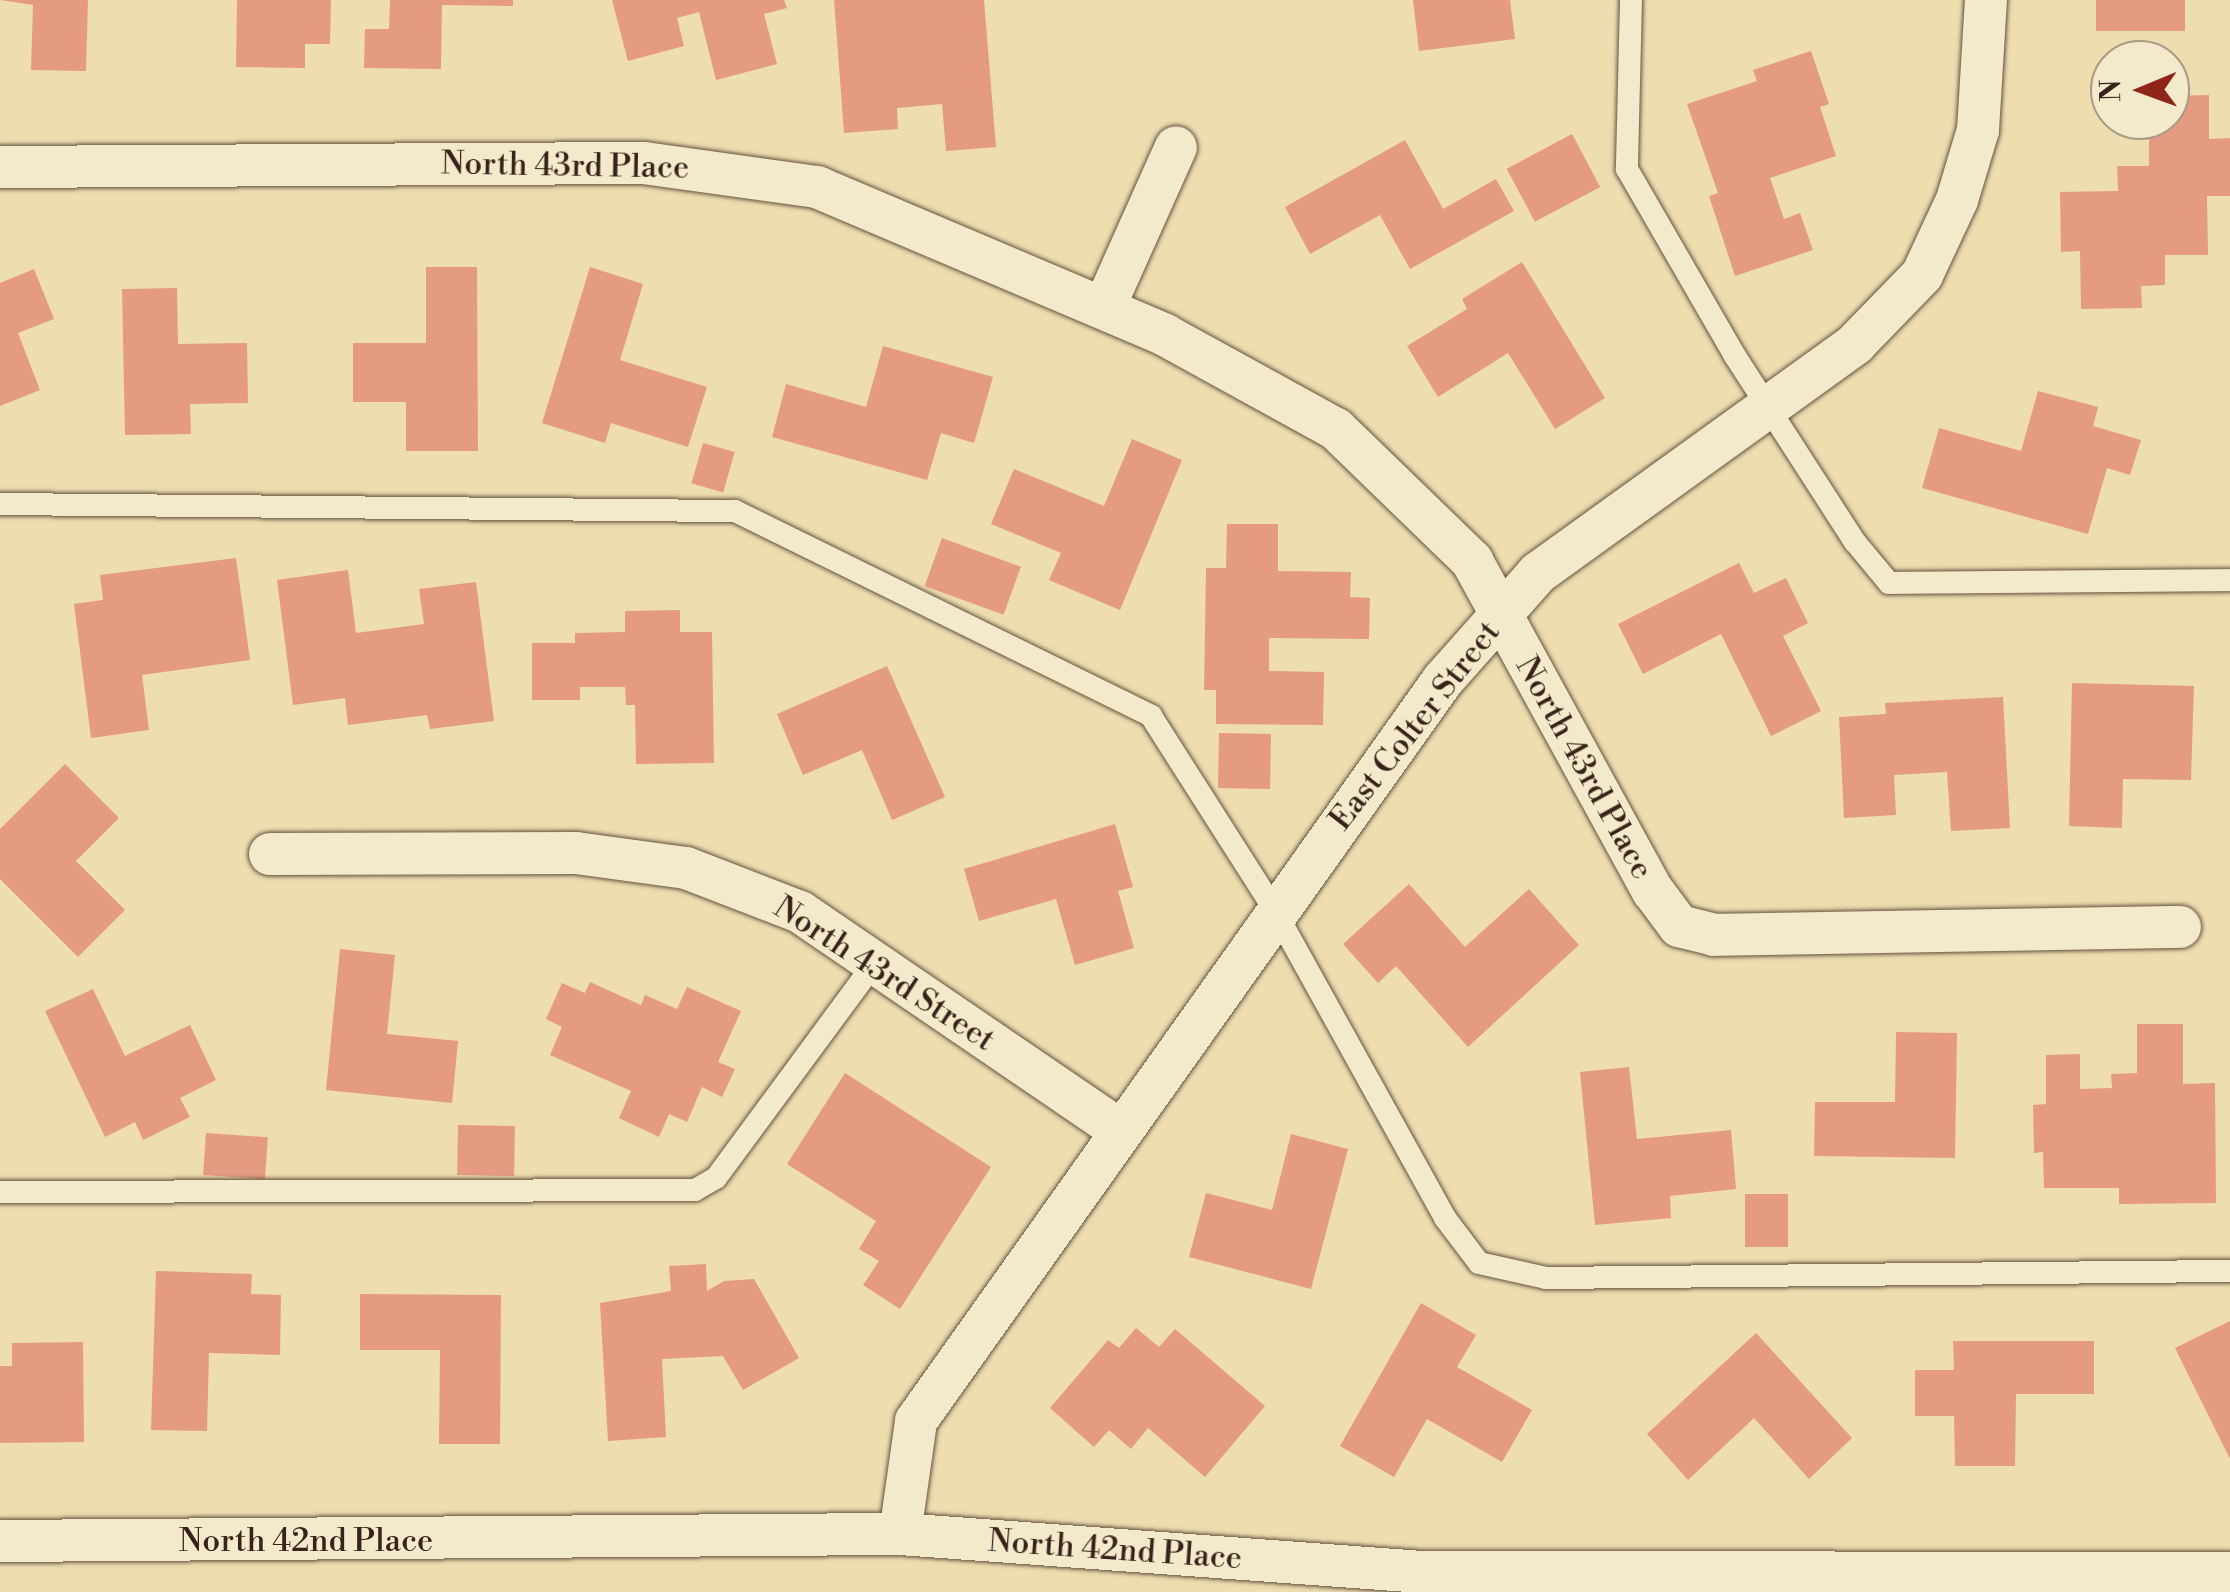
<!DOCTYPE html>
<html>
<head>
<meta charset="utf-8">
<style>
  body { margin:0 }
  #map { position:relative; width:2230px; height:1592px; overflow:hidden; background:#edddaf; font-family:"Libre Bodoni",serif }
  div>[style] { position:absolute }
  .building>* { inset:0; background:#e59b81; transform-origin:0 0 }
  .roads { filter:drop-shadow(0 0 2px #65523f) drop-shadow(0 0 2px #65523f) }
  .service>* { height:22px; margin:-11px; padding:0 11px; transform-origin:11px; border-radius:11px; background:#f3e9cb }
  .minor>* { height:42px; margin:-21px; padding:0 21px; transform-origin:21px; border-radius:21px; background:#f3e9cb }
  span { translate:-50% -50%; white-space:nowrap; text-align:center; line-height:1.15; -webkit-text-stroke:8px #f3e9cb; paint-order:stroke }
  .street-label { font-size:32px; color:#38231a }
  .north { position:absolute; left:2090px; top:40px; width:100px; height:100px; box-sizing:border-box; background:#f3e9cb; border:2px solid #a89a84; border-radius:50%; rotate:269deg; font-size:28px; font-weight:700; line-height:40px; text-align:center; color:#38231a }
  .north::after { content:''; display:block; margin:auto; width:35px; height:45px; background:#8f2418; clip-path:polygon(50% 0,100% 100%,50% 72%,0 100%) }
</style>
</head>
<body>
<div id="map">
  <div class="building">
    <i style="clip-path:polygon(0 0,88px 0,86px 71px,31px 70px,33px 5px)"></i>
    <i style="clip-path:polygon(237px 0,331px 0,330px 44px,305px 44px,305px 68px,236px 67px)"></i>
    <i style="clip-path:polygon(390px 0,513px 0,513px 6px,442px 5px,441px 69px,364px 68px,365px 29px,389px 29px)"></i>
    <i style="clip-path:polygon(612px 0,784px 0,787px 8px,764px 14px,777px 64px,716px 80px,699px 12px,677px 18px,684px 46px,628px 61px)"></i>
    <i style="clip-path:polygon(834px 0,984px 0,996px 147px,946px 151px,942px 104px,897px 108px,898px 129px,844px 133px)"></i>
    <i style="clip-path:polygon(1413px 0,1510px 0,1515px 39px,1419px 51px)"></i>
    <i style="left:2096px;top:0;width:89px;height:31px"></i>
    <i style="clip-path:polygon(1811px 51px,1829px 104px,1820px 107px,1836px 156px,1770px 178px,1784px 219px,1800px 213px,1813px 250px,1735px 276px,1709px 196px,1718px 193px,1687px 104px,1757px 81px,1753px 70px)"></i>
    <i style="clip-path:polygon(2209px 95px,2209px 139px,2230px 138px,2230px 196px,2207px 196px,2208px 255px,2165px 255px,2165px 285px,2141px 286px,2142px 308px,2081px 309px,2080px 251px,2061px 252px,2060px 192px,2118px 191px,2117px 166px,2149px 166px,2149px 120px,2170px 120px,2170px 96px)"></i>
    <i style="left:1572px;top:134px;width:60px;height:74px;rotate:62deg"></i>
    <i style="clip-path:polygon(1405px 140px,1443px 209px,1496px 179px,1514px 211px,1410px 269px,1380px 215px,1310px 254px,1285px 207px)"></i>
    <i style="clip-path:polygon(1522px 262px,1605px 398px,1555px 429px,1508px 353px,1438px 397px,1407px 346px,1467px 309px,1462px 299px)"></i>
    <i style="clip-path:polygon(426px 267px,477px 267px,478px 451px,406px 451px,406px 402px,353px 402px,353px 343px,426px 343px)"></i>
    <i style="clip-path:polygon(590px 267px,643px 284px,620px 360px,707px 387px,688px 447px,611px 423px,605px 443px,542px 423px)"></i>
    <i style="clip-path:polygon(34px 269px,54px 319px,18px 333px,40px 390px,0 406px,0 283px)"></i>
    <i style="clip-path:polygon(177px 288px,178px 344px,247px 343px,248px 403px,190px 404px,191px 434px,125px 435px,122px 289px)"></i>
    <i style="clip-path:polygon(883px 346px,993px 377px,974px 443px,941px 433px,927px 480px,772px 437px,786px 384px,866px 407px)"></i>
    <i style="clip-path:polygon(2038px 391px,2098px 407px,2093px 426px,2141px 440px,2130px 475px,2107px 468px,2088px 534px,1922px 488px,1939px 428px,2021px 451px)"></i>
    <i style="clip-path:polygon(1132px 439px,1182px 460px,1120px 610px,1049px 580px,1061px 553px,991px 524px,1014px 469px,1104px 506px)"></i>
    <i style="left:703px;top:443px;width:33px;height:42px;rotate:16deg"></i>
    <i style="clip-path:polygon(1227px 524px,1278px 524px,1278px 571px,1351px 572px,1350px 597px,1370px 598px,1369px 639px,1269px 638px,1269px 671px,1324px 672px,1323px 725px,1216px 724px,1216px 690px,1204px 690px,1206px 568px,1226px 568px)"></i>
    <i style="left:942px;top:538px;width:84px;height:51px;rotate:20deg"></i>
    <i style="clip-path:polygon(236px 558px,250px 660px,142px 675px,149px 730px,91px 738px,74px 604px,103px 600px,100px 575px)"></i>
    <i style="clip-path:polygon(1739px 563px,1754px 593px,1786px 578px,1808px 623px,1783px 636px,1821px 711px,1771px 736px,1721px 634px,1643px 674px,1618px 624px)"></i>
    <i style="clip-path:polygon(348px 570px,356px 633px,424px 624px,419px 589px,476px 582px,494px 721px,430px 729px,427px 715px,348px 725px,345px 698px,293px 705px,277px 580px)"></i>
    <i style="clip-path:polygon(680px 610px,680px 632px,712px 632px,714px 763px,636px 764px,635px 705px,626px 705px,625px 687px,580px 687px,580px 700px,532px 700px,532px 643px,575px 643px,575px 633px,625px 632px,625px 611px)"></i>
    <i style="clip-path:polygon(887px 666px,945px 797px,892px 820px,862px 750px,803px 775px,777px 714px)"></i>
    <i style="clip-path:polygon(2072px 683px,2194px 686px,2191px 780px,2123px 779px,2122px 828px,2069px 826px)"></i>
    <i style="clip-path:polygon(2003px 697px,2010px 828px,1951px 831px,1947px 772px,1894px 775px,1896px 815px,1844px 818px,1839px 717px,1886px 714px,1885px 703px)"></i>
    <i style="left:1219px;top:733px;width:52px;height:55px;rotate:1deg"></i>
    <i style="clip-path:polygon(65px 764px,119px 818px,76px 861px,125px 910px,78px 957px,0 879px,0 829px)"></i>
    <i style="clip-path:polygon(1115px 824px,1133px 887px,1118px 891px,1134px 948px,1075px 965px,1056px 899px,979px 921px,964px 869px)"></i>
    <i style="clip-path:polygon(1409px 884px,1465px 947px,1529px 889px,1579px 945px,1468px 1047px,1396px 966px,1378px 983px,1343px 944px)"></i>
    <i style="clip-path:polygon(340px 949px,395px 955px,387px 1034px,458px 1041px,452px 1103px,326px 1090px)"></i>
    <i style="clip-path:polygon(590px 982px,641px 1005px,645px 995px,677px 1009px,687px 987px,741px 1011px,718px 1062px,735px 1069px,722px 1097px,702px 1087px,687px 1122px,669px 1114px,659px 1137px,619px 1118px,631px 1091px,550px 1055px,562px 1027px,546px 1019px,562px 983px,585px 993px)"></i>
    <i style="clip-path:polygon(93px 989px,125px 1056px,190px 1025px,216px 1080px,180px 1098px,190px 1117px,143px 1140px,135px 1122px,105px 1137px,45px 1011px)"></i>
    <i style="clip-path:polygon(2137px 1024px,2183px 1024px,2183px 1084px,2215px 1083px,2216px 1203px,2119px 1204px,2119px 1188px,2044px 1188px,2043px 1152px,2034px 1153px,2033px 1105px,2046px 1104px,2046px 1055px,2080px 1054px,2080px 1089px,2112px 1088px,2111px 1074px,2137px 1073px)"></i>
    <i style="clip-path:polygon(1896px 1032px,1957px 1033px,1955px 1158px,1814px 1156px,1815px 1102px,1895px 1102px)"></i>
    <i style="clip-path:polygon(1629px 1067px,1637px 1139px,1731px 1130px,1736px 1189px,1670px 1196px,1671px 1218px,1595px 1225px,1580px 1072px)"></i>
    <i style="clip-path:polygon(845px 1073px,991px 1167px,900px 1309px,863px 1285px,879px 1261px,859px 1249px,876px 1221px,787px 1164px)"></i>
    <i style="left:458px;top:1125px;width:57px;height:50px;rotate:1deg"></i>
    <i style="left:206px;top:1133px;width:62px;height:42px;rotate:4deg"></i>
    <i style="clip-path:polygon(1291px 1134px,1348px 1149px,1311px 1289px,1189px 1257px,1206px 1193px,1272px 1210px)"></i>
    <i style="left:1745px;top:1194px;width:43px;height:53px"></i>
    <i style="clip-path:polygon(706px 1264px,707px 1291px,724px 1281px,754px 1279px,799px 1358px,743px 1390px,723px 1356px,662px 1359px,666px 1437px,608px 1441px,600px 1303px,671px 1291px,669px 1266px)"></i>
    <i style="clip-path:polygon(156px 1271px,252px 1274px,251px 1294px,281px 1295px,280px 1355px,209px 1353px,207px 1431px,151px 1430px)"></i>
    <i style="clip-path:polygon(360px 1294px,501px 1295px,500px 1444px,439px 1444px,440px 1350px,360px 1350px)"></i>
    <i style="clip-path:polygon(1421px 1303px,1476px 1335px,1457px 1367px,1532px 1410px,1502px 1462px,1427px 1419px,1394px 1477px,1340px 1446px)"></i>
    <i style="clip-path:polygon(2230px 1321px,2230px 1459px,2175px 1348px)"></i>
    <i style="clip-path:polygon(1136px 1328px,1159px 1347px,1175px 1329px,1265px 1406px,1205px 1477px,1148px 1428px,1131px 1449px,1109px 1430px,1094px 1447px,1050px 1408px,1108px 1340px,1119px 1348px)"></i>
    <i style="clip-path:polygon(1756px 1333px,1852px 1438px,1809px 1479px,1754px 1418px,1688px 1480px,1647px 1434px)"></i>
    <i style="clip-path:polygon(1953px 1341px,2094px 1341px,2094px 1394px,2016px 1394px,2015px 1466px,1955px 1466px,1954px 1416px,1915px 1416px,1915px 1370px,1954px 1370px)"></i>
    <i style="clip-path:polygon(83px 1342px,84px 1442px,0 1443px,0 1366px,12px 1366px,12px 1343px)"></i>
  </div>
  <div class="roads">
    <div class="service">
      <i style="left:1631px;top:0;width:169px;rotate:91.4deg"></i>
      <i style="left:1627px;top:169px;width:216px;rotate:60deg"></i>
      <i style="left:1735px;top:356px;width:221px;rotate:57.2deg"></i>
      <i style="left:1855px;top:542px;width:53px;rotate:50.3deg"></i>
      <i style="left:1889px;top:583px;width:341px;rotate:-0.5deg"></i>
      <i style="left:0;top:504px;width:735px;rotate:0.55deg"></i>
      <i style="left:735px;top:511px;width:464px;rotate:26.2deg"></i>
      <i style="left:1151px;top:716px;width:231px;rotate:57.5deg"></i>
      <i style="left:1275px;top:911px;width:351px;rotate:61deg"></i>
      <i style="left:1445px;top:1218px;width:56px;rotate:52.9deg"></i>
      <i style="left:1479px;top:1263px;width:69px;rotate:12.6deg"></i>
      <i style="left:1546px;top:1278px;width:684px;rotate:-0.59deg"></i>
      <i style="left:0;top:1192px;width:695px;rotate:-0.16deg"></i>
      <i style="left:695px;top:1190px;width:24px;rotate:-30deg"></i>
      <i style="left:716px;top:1178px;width:270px;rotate:-53.6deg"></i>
    </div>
    <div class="minor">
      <i style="left:0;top:167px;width:644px;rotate:-0.36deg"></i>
      <i style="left:644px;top:163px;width:175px;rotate:7.9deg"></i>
      <i style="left:817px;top:187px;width:378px;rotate:23deg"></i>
      <i style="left:1165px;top:335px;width:195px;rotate:28.8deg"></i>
      <i style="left:1336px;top:429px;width:190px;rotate:44.1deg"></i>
      <i style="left:1472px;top:561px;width:376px;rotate:61.3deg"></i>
      <i style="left:1653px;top:891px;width:44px;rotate:53.4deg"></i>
      <i style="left:1679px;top:926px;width:36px;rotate:14deg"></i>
      <i style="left:1714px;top:935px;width:466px;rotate:-1deg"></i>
      <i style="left:1104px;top:308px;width:176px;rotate:-65.9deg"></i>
      <i style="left:270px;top:854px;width:306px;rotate:-0.2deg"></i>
      <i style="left:576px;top:853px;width:111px;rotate:7.8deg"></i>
      <i style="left:686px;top:868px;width:122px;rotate:21.1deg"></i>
      <i style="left:800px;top:912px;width:387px;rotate:34.3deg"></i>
      <i style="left:900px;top:1534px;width:114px;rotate:-81.9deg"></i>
      <i style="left:916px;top:1421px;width:909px;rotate:-54.58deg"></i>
      <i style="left:1443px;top:680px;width:143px;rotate:-48.4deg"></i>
      <i style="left:1538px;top:573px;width:391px;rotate:-35.8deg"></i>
      <i style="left:1855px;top:344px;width:96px;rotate:-45.8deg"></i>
      <i style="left:1922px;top:275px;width:83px;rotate:-65deg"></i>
      <i style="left:1957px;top:200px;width:73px;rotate:-73.3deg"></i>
      <i style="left:1978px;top:130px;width:130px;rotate:-86.5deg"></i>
      <i style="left:0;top:1541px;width:900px;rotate:-0.45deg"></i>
      <i style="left:900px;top:1534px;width:523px;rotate:4.16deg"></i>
      <i style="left:1422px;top:1572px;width:808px;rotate:0.07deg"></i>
    </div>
  </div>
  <div class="street-label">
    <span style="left:565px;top:166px;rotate:1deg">North 43rd Place</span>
    <span style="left:1415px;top:726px;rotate:-52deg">East Colter Street</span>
    <span style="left:1584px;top:768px;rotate:61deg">North 43rd Place</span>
    <span style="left:884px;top:974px;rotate:33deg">North 43rd Street</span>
    <span style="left:306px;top:1541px">North 42nd Place</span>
    <span style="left:1115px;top:1550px;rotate:4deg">North 42nd Place</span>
  </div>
  <div class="north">N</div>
</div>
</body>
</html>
